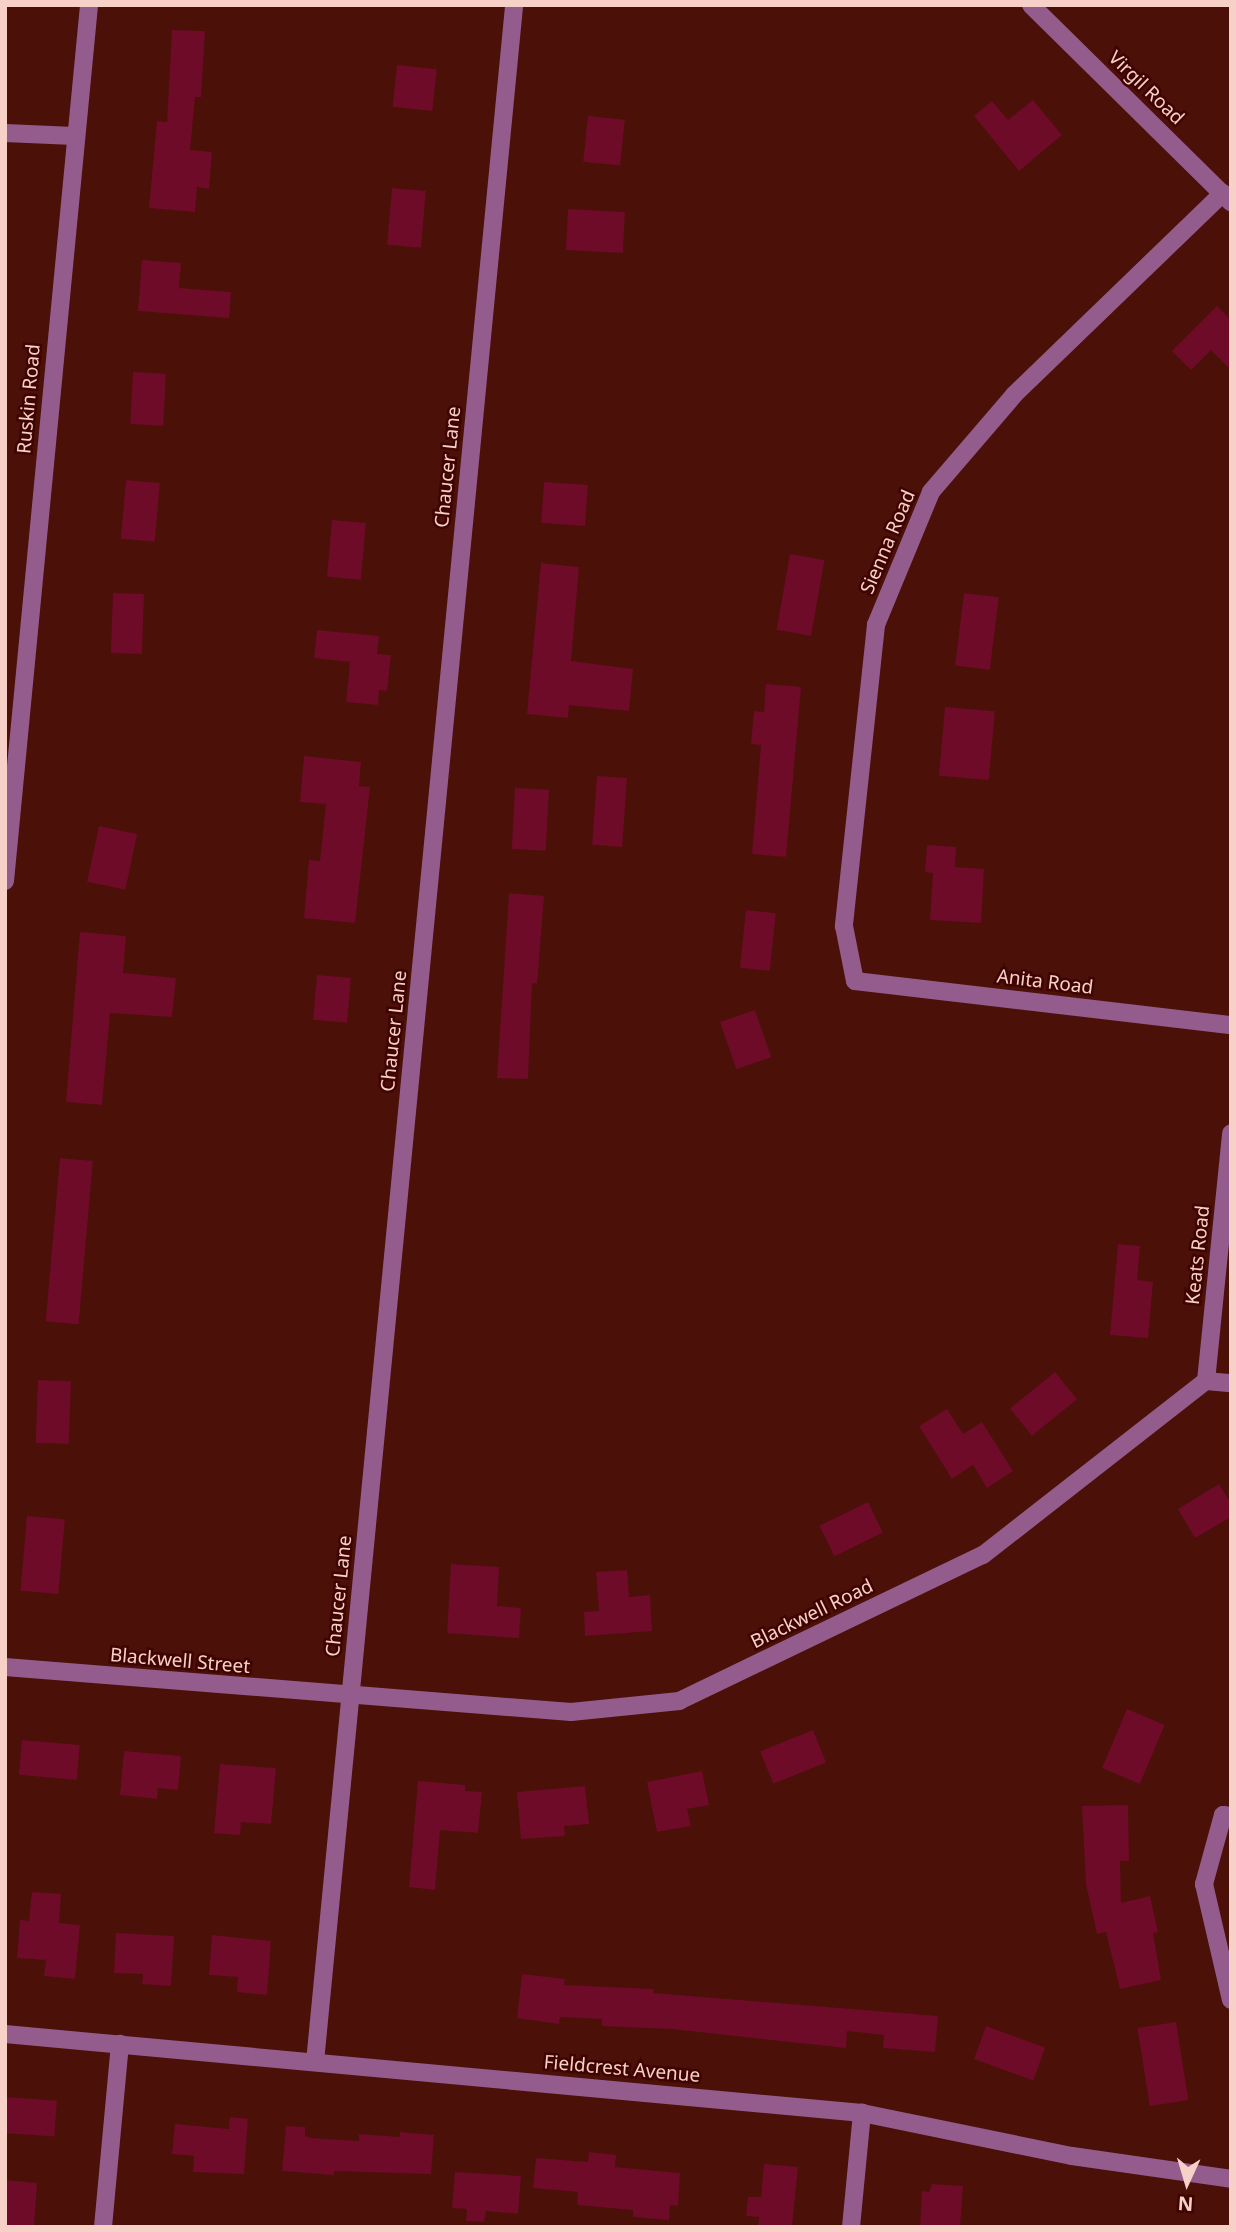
<!DOCTYPE html>
<html>
<head>
<meta charset="utf-8">
<style>
  body { margin:0 }
  #map { position:relative; width:1236px; height:2232px; overflow:hidden; background:#4b1008; font-family:"Noto Sans",sans-serif }
  div>[style] { position:absolute }
  .building>* { inset:0; background:#6d0b29; transform-origin:0 0 }
  .minor>* { height:18px; margin:-9px; padding:0 9px; transform-origin:9px; border-radius:9px; background:#945c8d }
  span { translate:-50% -50%; white-space:nowrap; text-align:center; line-height:1.15; -webkit-text-stroke:5px #3f0400; paint-order:stroke }
  .street-label { font-size:19px; color:#f7d0c8 }
  .frame { position:absolute; inset:0; border:7px solid #f7d0c8; pointer-events:none }
  .north { position:absolute; left:1152px; top:2148px; width:70px; height:70px; -webkit-text-stroke:5px #3f0400; paint-order:stroke; rotate:184deg; font-size:19px; font-weight:700; line-height:28px; text-align:center; color:#f7d0c8 }
  .north::after { content:''; display:block; margin:auto; width:24px; height:32px; background:#f7d0c8; clip-path:polygon(50% 0,100% 100%,50% 72%,0 100%) }
</style>
</head>
<body>
<div id="map">
  <div class="building">
    <i style="clip-path:polygon(172px 30px,205px 31px,201px 97px,195px 97px,190px 150px,212px 152px,209px 189px,197px 187px,195px 212px,149px 208px,157px 121px,167px 122px)"></i>
    <i style="left:397px;top:65px;width:40px;height:42px;rotate:6deg"></i>
    <i style="clip-path:polygon(1033px 100px,1062px 135px,1019px 171px,974px 116px,992px 101px,1008px 120px)"></i>
    <i style="left:588px;top:116px;width:37px;height:46px;rotate:6deg"></i>
    <i style="left:392px;top:188px;width:34px;height:57px;rotate:5deg"></i>
    <i style="left:568px;top:209px;width:57px;height:41px;rotate:3deg"></i>
    <i style="clip-path:polygon(142px 260px,181px 263px,179px 288px,231px 292px,229px 318px,138px 311px)"></i>
    <i style="clip-path:polygon(1217px 306px,1231px 320px,1231px 370px,1211px 350px,1191px 370px,1172px 351px)"></i>
    <i style="left:133px;top:372px;width:33px;height:52px;rotate:3deg"></i>
    <i style="left:126px;top:480px;width:34px;height:59px;rotate:5deg"></i>
    <i style="left:544px;top:482px;width:44px;height:41px;rotate:4deg"></i>
    <i style="left:332px;top:520px;width:34px;height:57px;rotate:5deg"></i>
    <i style="left:790px;top:554px;width:35px;height:77px;rotate:10deg"></i>
    <i style="clip-path:polygon(541px 563px,579px 567px,571px 661px,633px 669px,629px 711px,569px 705px,568px 718px,527px 714px)"></i>
    <i style="left:113px;top:593px;width:31px;height:60px;rotate:2deg"></i>
    <i style="left:964px;top:593px;width:35px;height:73px;rotate:7deg"></i>
    <i style="clip-path:polygon(317px 630px,379px 636px,377px 654px,391px 655px,387px 691px,379px 690px,378px 705px,346px 702px,350px 662px,314px 658px)"></i>
    <i style="clip-path:polygon(766px 684px,801px 687px,786px 857px,752px 854px,761px 745px,751px 744px,754px 711px,764px 712px)"></i>
    <i style="left:945px;top:707px;width:50px;height:69px;rotate:5deg"></i>
    <i style="clip-path:polygon(304px 756px,361px 762px,359px 786px,370px 787px,355px 923px,304px 918px,309px 860px,320px 861px,326px 804px,300px 802px)"></i>
    <i style="left:597px;top:776px;width:30px;height:69px;rotate:4deg"></i>
    <i style="left:515px;top:788px;width:34px;height:61px;rotate:3deg"></i>
    <i style="left:99px;top:826px;width:39px;height:57px;rotate:12deg"></i>
    <i style="clip-path:polygon(927px 845px,956px 847px,955px 867px,984px 869px,981px 923px,930px 920px,933px 873px,925px 872px)"></i>
    <i style="clip-path:polygon(509px 893px,544px 896px,537px 984px,532px 983px,528px 1079px,497px 1078px)"></i>
    <i style="left:746px;top:910px;width:30px;height:58px;rotate:6deg"></i>
    <i style="clip-path:polygon(80px 932px,126px 936px,123px 973px,176px 978px,172px 1017px,110px 1013px,102px 1105px,66px 1102px)"></i>
    <i style="left:317px;top:975px;width:34px;height:45px;rotate:5deg"></i>
    <i style="left:755px;top:1010px;width:50px;height:37px;rotate:71deg"></i>
    <i style="left:60px;top:1158px;width:33px;height:164px;rotate:5deg"></i>
    <i style="clip-path:polygon(1118px 1244px,1140px 1246px,1137px 1280px,1153px 1282px,1148px 1338px,1110px 1335px)"></i>
    <i style="left:1055px;top:1372px;width:35px;height:58px;rotate:51deg"></i>
    <i style="left:38px;top:1380px;width:33px;height:63px;rotate:2deg"></i>
    <i style="clip-path:polygon(947px 1409px,963px 1434px,982px 1422px,1013px 1471px,987px 1488px,973px 1465px,952px 1479px,919px 1426px)"></i>
    <i style="clip-path:polygon(1219px 1484px,1231px 1504px,1231px 1517px,1195px 1538px,1178px 1509px)"></i>
    <i style="left:868px;top:1502px;width:34px;height:54px;rotate:64deg"></i>
    <i style="left:27px;top:1516px;width:38px;height:75px;rotate:5deg"></i>
    <i style="clip-path:polygon(451px 1564px,499px 1567px,497px 1606px,521px 1608px,519px 1638px,447px 1633px)"></i>
    <i style="clip-path:polygon(627px 1570px,629px 1597px,650px 1595px,652px 1631px,585px 1636px,584px 1612px,599px 1611px,596px 1572px)"></i>
    <i style="left:1127px;top:1709px;width:41px;height:64px;rotate:23deg"></i>
    <i style="left:813px;top:1730px;width:35px;height:57px;rotate:68deg"></i>
    <i style="left:22px;top:1740px;width:58px;height:35px;rotate:5deg"></i>
    <i style="clip-path:polygon(124px 1751px,181px 1756px,178px 1790px,158px 1788px,157px 1799px,120px 1795px)"></i>
    <i style="clip-path:polygon(220px 1764px,276px 1768px,271px 1824px,241px 1822px,240px 1835px,214px 1833px)"></i>
    <i style="clip-path:polygon(702px 1771px,709px 1805px,687px 1809px,691px 1826px,657px 1832px,647px 1782px)"></i>
    <i style="clip-path:polygon(418px 1781px,465px 1785px,465px 1791px,482px 1792px,478px 1833px,440px 1830px,435px 1890px,409px 1887px)"></i>
    <i style="clip-path:polygon(585px 1786px,589px 1824px,564px 1826px,565px 1836px,521px 1839px,517px 1792px)"></i>
    <i style="clip-path:polygon(1128px 1805px,1129px 1861px,1120px 1861px,1121px 1903px,1150px 1896px,1158px 1932px,1153px 1933px,1161px 1980px,1120px 1989px,1106px 1932px,1097px 1934px,1086px 1884px,1082px 1806px)"></i>
    <i style="clip-path:polygon(32px 1892px,61px 1894px,59px 1923px,80px 1925px,75px 1979px,44px 1976px,46px 1960px,17px 1958px,20px 1920px,29px 1921px)"></i>
    <i style="clip-path:polygon(116px 1933px,174px 1936px,171px 1986px,142px 1984px,143px 1974px,114px 1973px)"></i>
    <i style="clip-path:polygon(212px 1935px,271px 1941px,267px 1995px,237px 1992px,238px 1977px,209px 1975px)"></i>
    <i style="clip-path:polygon(522px 1974px,565px 1979px,564px 1985px,654px 1989px,653px 1993px,938px 2016px,935px 2052px,883px 2048px,884px 2035px,847px 2031px,846px 2048px,671px 2029px,602px 2026px,602px 2019px,560px 2017px,559px 2024px,517px 2018px)"></i>
    <i style="left:1176px;top:2022px;width:79px;height:39px;rotate:81deg"></i>
    <i style="left:986px;top:2026px;width:63px;height:35px;rotate:20deg"></i>
    <i style="left:5px;top:2097px;width:52px;height:36px;rotate:4deg"></i>
    <i style="clip-path:polygon(230px 2117px,248px 2119px,244px 2174px,193px 2172px,194px 2156px,172px 2154px,175px 2124px,229px 2129px)"></i>
    <i style="clip-path:polygon(286px 2126px,305px 2127px,305px 2136px,311px 2138px,359px 2141px,359px 2134px,400px 2137px,400px 2132px,434px 2135px,431px 2174px,334px 2171px,334px 2175px,282px 2171px)"></i>
    <i style="clip-path:polygon(589px 2152px,616px 2155px,615px 2167px,680px 2173px,678px 2206px,670px 2205px,669px 2220px,633px 2217px,633px 2210px,577px 2205px,578px 2192px,533px 2188px,536px 2158px,588px 2162px)"></i>
    <i style="clip-path:polygon(764px 2164px,798px 2167px,792px 2227px,758px 2227px,759px 2217px,746px 2216px,748px 2197px,761px 2197px)"></i>
    <i style="clip-path:polygon(455px 2172px,521px 2176px,518px 2214px,486px 2211px,484px 2222px,466px 2221px,467px 2209px,452px 2208px)"></i>
    <i style="clip-path:polygon(5px 2180px,37px 2183px,34px 2227px,5px 2227px)"></i>
    <i style="clip-path:polygon(932px 2184px,963px 2186px,960px 2227px,920px 2227px,922px 2191px,929px 2192px)"></i>
  </div>
  <div class="minor">
    <i style="left:1031px;top:5px;width:281px;rotate:44.6deg"></i>
    <i style="left:5px;top:133px;width:69px;rotate:2.5deg"></i>
    <i style="left:1223px;top:193px;width:291px;rotate:136deg"></i>
    <i style="left:1014px;top:395px;width:128px;rotate:130.6deg"></i>
    <i style="left:931px;top:492px;width:144px;rotate:112.5deg"></i>
    <i style="left:876px;top:625px;width:303px;rotate:96.1deg"></i>
    <i style="left:844px;top:926px;width:56px;rotate:78.7deg"></i>
    <i style="left:855px;top:981px;width:379px;rotate:6.7deg"></i>
    <i style="left:5px;top:881px;width:880px;rotate:-84.52deg"></i>
    <i style="left:1206px;top:1381px;width:249px;rotate:-84.2deg"></i>
    <i style="left:5px;top:1667px;width:568px;rotate:4.55deg"></i>
    <i style="left:571px;top:1712px;width:109px;rotate:-5.8deg"></i>
    <i style="left:679px;top:1701px;width:337px;rotate:-25.7deg"></i>
    <i style="left:983px;top:1555px;width:283px;rotate:-38deg"></i>
    <i style="left:1206px;top:1381px;width:25px;rotate:5deg"></i>
    <i style="left:1231px;top:1816px;width:8px;rotate:-173deg"></i>
    <i style="left:1223px;top:1815px;width:72px;rotate:105.4deg"></i>
    <i style="left:1204px;top:1884px;width:119px;rotate:76.9deg"></i>
    <i style="left:5px;top:2034px;width:861px;rotate:5.27deg"></i>
    <i style="left:862px;top:2113px;width:214px;rotate:11.6deg"></i>
    <i style="left:1072px;top:2156px;width:161px;rotate:8.2deg"></i>
    <i style="left:315px;top:2062px;width:2067px;rotate:-84.47deg"></i>
    <i style="left:103px;top:2227px;width:184px;rotate:-84.7deg"></i>
    <i style="left:851px;top:2227px;width:115px;rotate:-84.5deg"></i>
  </div>
  <div class="street-label">
    <span style="left:1146px;top:88px;rotate:44deg">Virgil Road</span>
    <span style="left:29px;top:399px;rotate:-85deg">Ruskin Road</span>
    <span style="left:448px;top:467px;rotate:-84deg">Chaucer Lane</span>
    <span style="left:888px;top:542px;rotate:-67deg">Sienna Road</span>
    <span style="left:1045px;top:982px;rotate:7deg">Anita Road</span>
    <span style="left:394px;top:1031px;rotate:-84deg">Chaucer Lane</span>
    <span style="left:1198px;top:1255px;rotate:-84deg">Keats Road</span>
    <span style="left:339px;top:1596px;rotate:-84deg">Chaucer Lane</span>
    <span style="left:812px;top:1614px;rotate:-26deg">Blackwell Road</span>
    <span style="left:180px;top:1661px;rotate:5deg">Blackwell Street</span>
    <span style="left:622px;top:2069px;rotate:5deg">Fieldcrest Avenue</span>
  </div>
  <div class="frame"></div>
  <div class="north">N</div>
</div>
</body>
</html>
